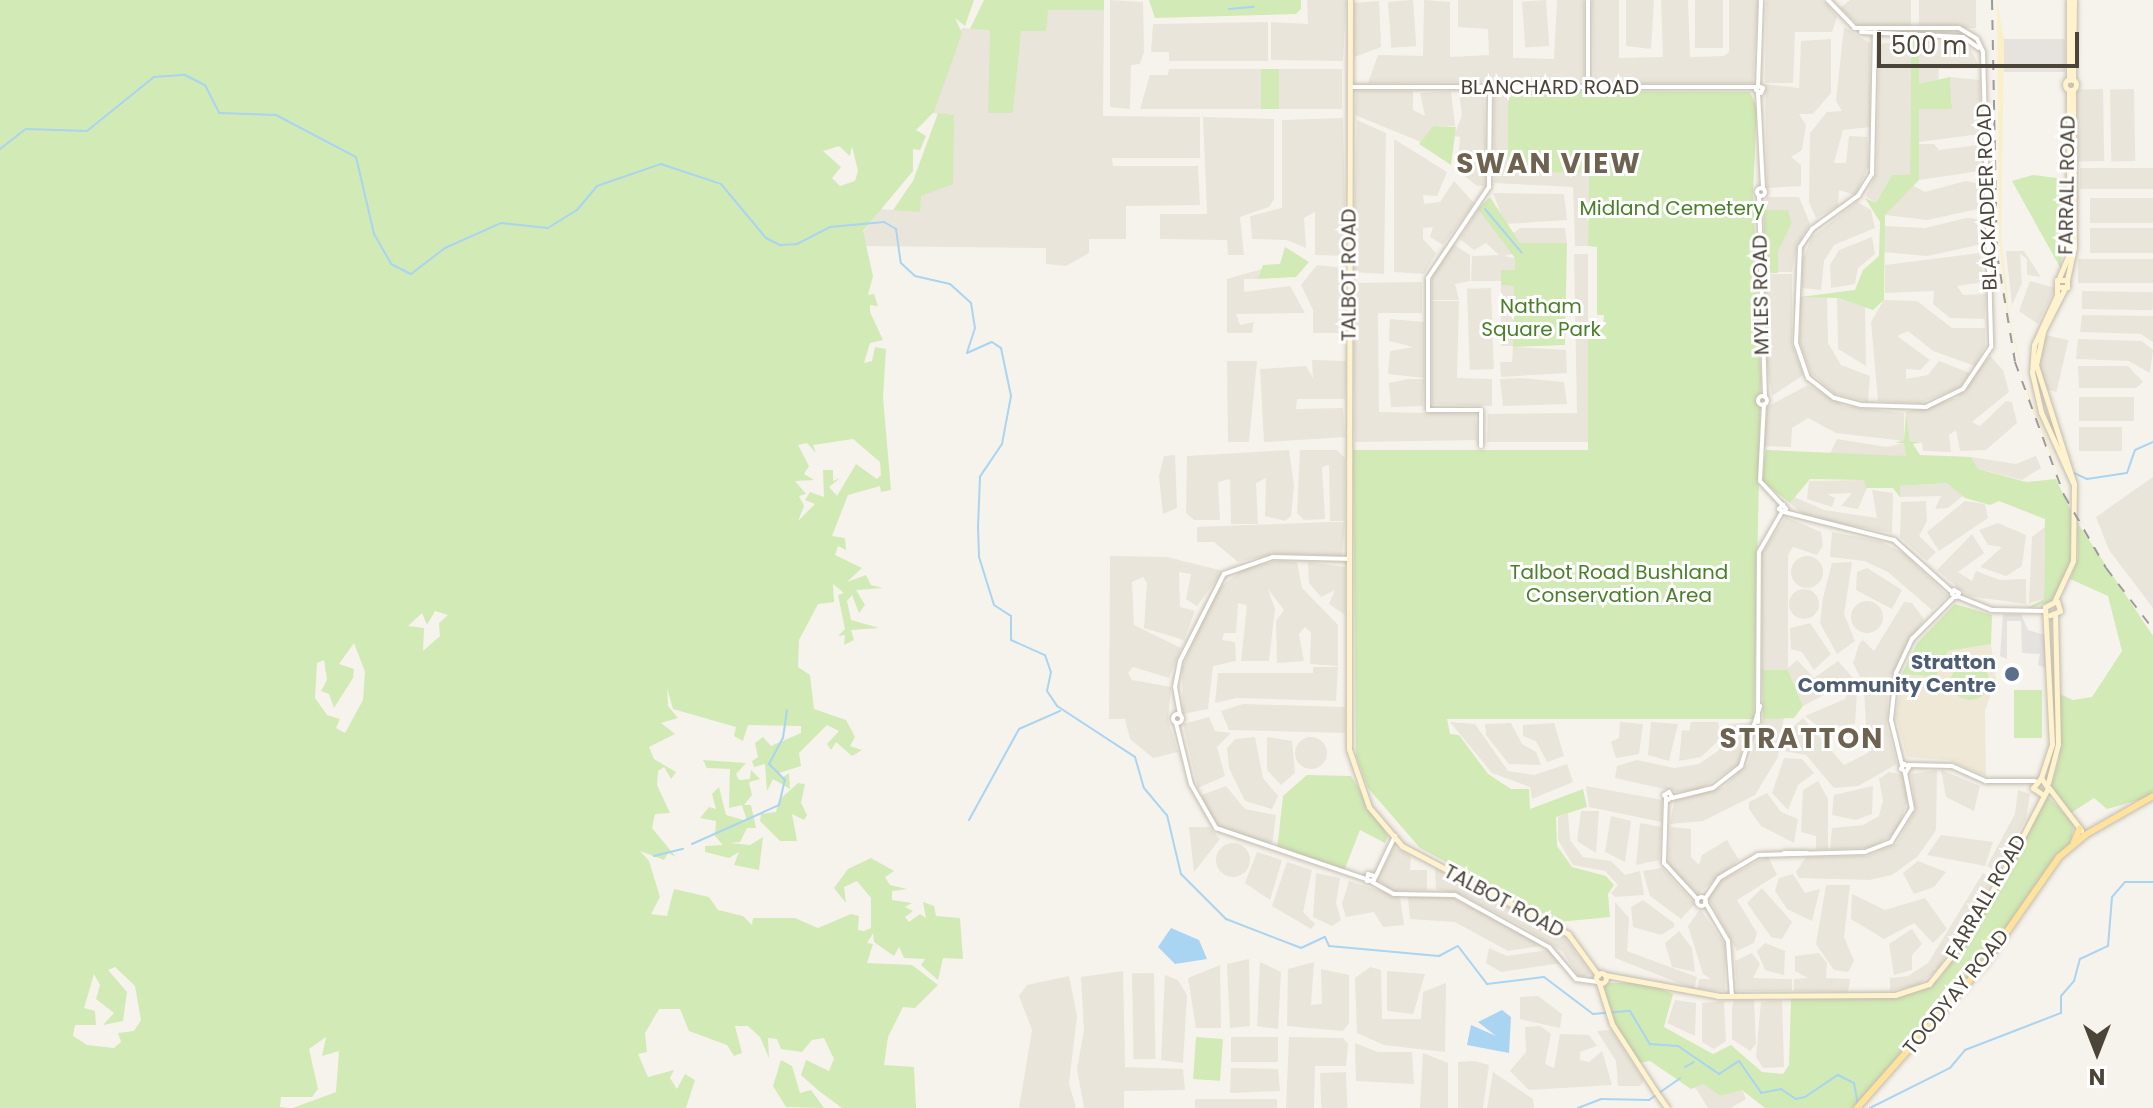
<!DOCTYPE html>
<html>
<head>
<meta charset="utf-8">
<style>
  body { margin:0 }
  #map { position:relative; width:2153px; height:1108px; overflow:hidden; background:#f6f3ec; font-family:Poppins,sans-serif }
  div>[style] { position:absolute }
  .residential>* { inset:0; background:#eae5da; transform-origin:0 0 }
  .round { border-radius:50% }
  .industrial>* { inset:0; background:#e6e2dd; transform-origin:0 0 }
  .education>* { inset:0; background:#efe8d6 }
  .green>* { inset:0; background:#d2eab5; transform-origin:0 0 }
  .sand>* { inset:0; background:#f9efc9 }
  .parking>* { inset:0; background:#e5e3e0 }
  .water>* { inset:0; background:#a9d4f2 }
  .stream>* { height:2px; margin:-1px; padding:0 1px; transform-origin:1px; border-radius:1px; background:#a9d4f2 }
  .roads { filter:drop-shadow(0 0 2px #c2bbae) drop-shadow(0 0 2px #c2bbae) }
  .tertiary>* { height:4px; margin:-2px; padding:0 2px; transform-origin:2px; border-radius:2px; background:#fff }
  .tertiary>.ring { margin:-2px; padding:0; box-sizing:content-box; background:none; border:4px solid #fff; border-radius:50% }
  .secondary>* { height:5px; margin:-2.5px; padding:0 2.5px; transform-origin:2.5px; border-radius:2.5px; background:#fff3cd }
  .secondary>.ring { margin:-2.5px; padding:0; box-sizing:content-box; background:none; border:5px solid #fff3cd; border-radius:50% }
  .primary>* { height:6px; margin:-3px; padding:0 3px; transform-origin:3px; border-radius:3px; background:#ffe39c }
  .rail>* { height:2px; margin-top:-1px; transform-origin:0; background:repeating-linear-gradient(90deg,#9a9a9a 0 10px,transparent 0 20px) }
  .dots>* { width:22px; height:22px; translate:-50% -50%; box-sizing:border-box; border:4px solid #fff; border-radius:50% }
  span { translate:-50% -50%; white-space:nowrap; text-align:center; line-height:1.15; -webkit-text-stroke:6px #fff; paint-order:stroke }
  .street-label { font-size:20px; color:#4b4439 }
  .park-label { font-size:20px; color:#4a7f2a }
  .service-label { font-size:20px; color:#4e5e75; font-weight:700 }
  .right { translate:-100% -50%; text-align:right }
  .district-label { font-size:28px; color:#6e6250; font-weight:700; letter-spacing:2px }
  .north { position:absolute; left:2057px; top:1012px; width:80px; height:80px; -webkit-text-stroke:6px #fff; paint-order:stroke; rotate:180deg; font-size:22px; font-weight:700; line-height:32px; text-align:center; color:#4b4439 }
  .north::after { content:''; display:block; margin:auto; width:28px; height:36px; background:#4b4439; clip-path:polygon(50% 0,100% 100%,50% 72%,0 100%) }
  .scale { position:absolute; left:1877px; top:32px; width:202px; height:36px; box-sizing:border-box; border:4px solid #4b4439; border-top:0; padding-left:10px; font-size:24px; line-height:28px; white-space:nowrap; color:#4b4439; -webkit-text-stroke:6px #fff; paint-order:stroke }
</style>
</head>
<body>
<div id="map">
  <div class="residential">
    <i style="clip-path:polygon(1110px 0,1143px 2px,1144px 52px,1140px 64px,1131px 65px,1130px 109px,1110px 107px)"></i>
    <i style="clip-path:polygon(1307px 0,1346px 0,1343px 61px,1271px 60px,1271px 22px,1308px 24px)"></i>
    <i style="left:1413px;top:0;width:46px;height:25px;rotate:86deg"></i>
    <i style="clip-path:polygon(1424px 0,1450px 2px,1450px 57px,1489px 55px,1488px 29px,1458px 27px,1458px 0,1513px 0,1513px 58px,1554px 59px,1557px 0,1584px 0,1584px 81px,1368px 83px,1378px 55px,1423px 56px)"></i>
    <i style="left:1546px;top:0;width:46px;height:24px;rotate:86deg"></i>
    <i style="clip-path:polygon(1592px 0,1619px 0,1619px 58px,1663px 57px,1661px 0,1688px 0,1690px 57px,1724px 56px,1729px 52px,1729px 0,1758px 0,1753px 83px,1594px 83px)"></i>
    <i style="clip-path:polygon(1626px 0,1654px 0,1651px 49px,1626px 46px)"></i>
    <i style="left:1695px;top:0;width:28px;height:48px"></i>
    <i style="clip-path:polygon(1766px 0,1823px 0,1837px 17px,1832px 32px,1795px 32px,1793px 83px,1765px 83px)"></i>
    <i style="clip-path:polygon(1850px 0,1911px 0,1911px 28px,1860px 26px,1840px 8px)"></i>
    <i style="left:1919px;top:0;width:57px;height:28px"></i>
    <i style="clip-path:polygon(1379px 1px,1381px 47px,1354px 57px,1354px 3px)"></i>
    <i style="clip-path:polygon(1047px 10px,1104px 10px,1103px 116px,1200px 117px,1200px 158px,1112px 158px,1113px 166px,1198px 166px,1200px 205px,1126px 206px,1126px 239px,1089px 239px,1089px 253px,1066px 266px,1046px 264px,1046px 248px,864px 246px,863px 232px,881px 209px,893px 210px,935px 186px,954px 115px,933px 113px,962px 28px,990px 30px,1013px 113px,1020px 31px)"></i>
    <i style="clip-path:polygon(1268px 22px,1268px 61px,1169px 61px,1169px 52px,1151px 52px,1153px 24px)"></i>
    <i style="clip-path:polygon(1844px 27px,1870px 43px,1870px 127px,1843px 130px,1834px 163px,1846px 163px,1849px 136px,1867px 137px,1869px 166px,1855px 195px,1839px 190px,1838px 206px,1816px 218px,1809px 202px,1810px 133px,1827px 112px,1842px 111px,1836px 101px)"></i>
    <i style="clip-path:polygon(1831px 39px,1831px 93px,1813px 114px,1799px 114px,1806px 125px,1802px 150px,1791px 157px,1801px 165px,1801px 186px,1767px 188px,1765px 84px,1799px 88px,1801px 41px)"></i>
    <i style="clip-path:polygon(1911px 40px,1910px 175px,1892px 175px,1876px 204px,1866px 196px,1877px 171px,1879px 44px)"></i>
    <i style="clip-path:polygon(1919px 40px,1968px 44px,1980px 68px,1939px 69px,1938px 85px,1919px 85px)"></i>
    <i style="clip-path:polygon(1169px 69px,1261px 69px,1261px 109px,1140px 109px,1150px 75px,1168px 75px)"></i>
    <i style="left:1279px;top:69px;width:63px;height:40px"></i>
    <i style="clip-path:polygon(1950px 77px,1980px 80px,1980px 134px,1919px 142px,1919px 109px,1952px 109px)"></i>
    <i style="left:2103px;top:89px;width:72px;height:26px;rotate:89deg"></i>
    <i style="left:2134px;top:89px;width:72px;height:24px;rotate:89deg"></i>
    <i style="clip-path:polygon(1356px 91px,1413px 91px,1413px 110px,1425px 116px,1420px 93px,1451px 91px,1455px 126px,1433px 126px,1421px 142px,1355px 115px)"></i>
    <i style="clip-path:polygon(1484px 91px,1486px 177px,1485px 186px,1477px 186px,1457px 170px,1460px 137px,1454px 136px,1462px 115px,1459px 93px)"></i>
    <i style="clip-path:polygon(1508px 91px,1508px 172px,1589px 173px,1588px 246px,1575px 246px,1573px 187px,1494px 183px,1494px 94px)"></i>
    <i style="clip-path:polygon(1203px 117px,1274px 119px,1274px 199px,1269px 207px,1240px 217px,1244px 255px,1228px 255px,1227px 240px,1160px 239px,1160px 214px,1207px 214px)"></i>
    <i style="clip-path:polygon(1343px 118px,1346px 256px,1315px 255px,1315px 212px,1304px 218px,1306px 248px,1287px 240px,1252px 239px,1250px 216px,1282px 208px,1282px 120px)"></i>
    <i style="clip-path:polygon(1357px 120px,1386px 133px,1384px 274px,1353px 272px)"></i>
    <i style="clip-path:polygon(1394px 139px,1447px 172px,1437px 196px,1423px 195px,1424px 204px,1440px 202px,1454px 181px,1474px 203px,1443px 245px,1430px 237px,1433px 227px,1423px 228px,1423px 239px,1436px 253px,1424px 274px,1394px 272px)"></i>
    <i style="clip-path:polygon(1919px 144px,1934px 144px,1939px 150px,1978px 145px,1980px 171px,1919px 180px)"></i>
    <i style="left:2080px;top:168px;width:73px;height:21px"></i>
    <i style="clip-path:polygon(1966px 181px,1980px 184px,1978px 209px,1927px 220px,1885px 215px,1912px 185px,1925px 192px)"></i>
    <i style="clip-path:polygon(1493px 193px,1564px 194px,1567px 220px,1505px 224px)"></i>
    <i style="clip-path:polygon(1767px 197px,1799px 197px,1810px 224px,1796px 248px,1792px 272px,1778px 272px,1778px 252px,1792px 223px,1788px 211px,1764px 210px)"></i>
    <i style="left:2153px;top:198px;width:25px;height:63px;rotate:90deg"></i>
    <i style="clip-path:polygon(1857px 202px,1871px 210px,1875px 228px,1834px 245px,1824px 261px,1821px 290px,1802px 288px,1802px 261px,1812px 237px)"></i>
    <i style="clip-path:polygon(1478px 209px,1513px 254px,1504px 256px,1515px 258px,1515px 270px,1501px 270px,1501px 281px,1471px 281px,1472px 256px,1499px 255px,1486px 243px,1474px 250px,1460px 239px)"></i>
    <i style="clip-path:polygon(1966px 218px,1980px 219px,1978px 245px,1927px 256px,1883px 252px,1883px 226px,1925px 228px)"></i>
    <i style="clip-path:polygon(1520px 228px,1565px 228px,1567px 243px,1520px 243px,1512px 234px)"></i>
    <i style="left:2153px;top:228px;width:25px;height:63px;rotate:90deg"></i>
    <i style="clip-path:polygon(1872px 237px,1875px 254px,1858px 268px,1855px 284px,1831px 288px,1830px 265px,1839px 250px)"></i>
    <i style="clip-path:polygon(1453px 244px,1470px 255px,1470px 281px,1455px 284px,1459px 300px,1432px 300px,1432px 276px)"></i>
    <i style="clip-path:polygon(2006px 251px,2024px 251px,2041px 277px,2027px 275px,2027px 259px,2020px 254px,2022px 283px,2012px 305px)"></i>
    <i style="clip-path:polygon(1980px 253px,1984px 282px,1957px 286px,1963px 295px,1985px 294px,1985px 319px,1950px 318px,1933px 304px,1934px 291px,1885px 293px,1885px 265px)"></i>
    <i style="clip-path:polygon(1574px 254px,1588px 254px,1588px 442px,1487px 442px,1488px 414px,1577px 413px)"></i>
    <i style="left:2153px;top:259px;width:24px;height:75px;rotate:90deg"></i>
    <i style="clip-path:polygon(1317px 265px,1345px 268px,1345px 333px,1313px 333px,1313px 310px,1301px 285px)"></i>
    <i style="clip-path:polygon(1262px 269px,1258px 279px,1244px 279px,1244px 292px,1290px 286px,1305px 313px,1236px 314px,1240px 325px,1254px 322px,1252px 333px,1227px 333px,1227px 279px)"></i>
    <i style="clip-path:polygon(1764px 274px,1792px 274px,1792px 344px,1803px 375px,1772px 396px,1764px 345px)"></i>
    <i style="clip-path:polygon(2030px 281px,2055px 288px,2038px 324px,2019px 311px)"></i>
    <i style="clip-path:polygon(1422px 282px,1422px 313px,1378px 313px,1379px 412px,1475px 414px,1477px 440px,1355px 442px,1353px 283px)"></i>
    <i style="left:1501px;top:285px;width:13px;height:61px"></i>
    <i style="left:1491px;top:288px;width:81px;height:24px;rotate:88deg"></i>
    <i style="left:2082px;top:291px;width:71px;height:18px;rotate:1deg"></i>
    <i style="clip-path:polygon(1800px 297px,1827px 297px,1828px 343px,1841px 365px,1870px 376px,1868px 402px,1834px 393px,1811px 373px,1800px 343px)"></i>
    <i style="clip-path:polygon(1837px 297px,1865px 307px,1866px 366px,1838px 349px)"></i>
    <i style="clip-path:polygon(1884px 300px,1917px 301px,1952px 328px,1985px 328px,1985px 346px,1975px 366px,1933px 351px,1908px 331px,1897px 336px,1930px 360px,1920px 370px,1906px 369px,1906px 379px,1928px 375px,1939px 361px,1970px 373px,1960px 387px,1920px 403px,1878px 401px,1871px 322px)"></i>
    <i style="clip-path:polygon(1432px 301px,1459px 301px,1457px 378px,1492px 379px,1492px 406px,1432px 404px)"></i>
    <i style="clip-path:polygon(2153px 316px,2153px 342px,2141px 334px,2080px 332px,2082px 315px)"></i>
    <i style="clip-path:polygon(1390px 319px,1424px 322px,1424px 378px,1388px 374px,1390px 351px,1413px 347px,1389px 341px)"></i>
    <i style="left:2046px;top:335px;width:23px;height:53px;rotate:13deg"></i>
    <i style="clip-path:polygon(2142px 341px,2153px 350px,2150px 373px,2129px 361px,2076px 359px,2078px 339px)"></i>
    <i style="clip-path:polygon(1513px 347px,1566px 350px,1567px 373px,1501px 377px,1500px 362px,1512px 362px)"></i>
    <i style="clip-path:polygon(1990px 356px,2003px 370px,2009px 392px,1972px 422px,1980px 426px,2006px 401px,2012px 402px,2017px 423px,1986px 450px,1960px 451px,1956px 430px,1949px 435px,1951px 452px,1923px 451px,1922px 442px,1910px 441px,1906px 412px,1957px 398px)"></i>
    <i style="clip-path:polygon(1312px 360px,1346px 361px,1345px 399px,1297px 399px,1296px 409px,1343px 408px,1345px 437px,1264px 442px,1260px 369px,1306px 366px,1313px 378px)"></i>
    <i style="clip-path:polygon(1227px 361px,1257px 361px,1249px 442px,1228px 442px)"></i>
    <i style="clip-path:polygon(2078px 366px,2128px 366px,2143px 382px,2136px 388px,2079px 388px)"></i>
    <i style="clip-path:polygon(1520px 378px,1564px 382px,1567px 404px,1503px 406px,1500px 379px)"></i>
    <i style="clip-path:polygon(1408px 379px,1424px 379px,1423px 406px,1391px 407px,1389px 383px)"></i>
    <i style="clip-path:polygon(1808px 385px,1844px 406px,1904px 413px,1904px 441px,1836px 433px,1808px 418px,1792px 428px,1791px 447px,1764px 446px,1767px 407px)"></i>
    <i style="left:2079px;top:397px;width:55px;height:24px"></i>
    <i style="left:2079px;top:427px;width:43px;height:24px"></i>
    <i style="clip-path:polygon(1837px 439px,1887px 447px,1904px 443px,1906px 456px,1829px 456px)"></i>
    <i style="clip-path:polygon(1289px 450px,1294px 486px,1291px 516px,1285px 521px,1265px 516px,1266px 478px,1256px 483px,1258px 524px,1231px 524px,1230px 479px,1218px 482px,1220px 520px,1194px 520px,1186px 513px,1187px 456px)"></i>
    <i style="clip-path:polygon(1300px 450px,1337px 450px,1345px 458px,1345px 521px,1330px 521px,1329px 465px,1322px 467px,1325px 519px,1304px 520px,1297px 513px)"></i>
    <i style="clip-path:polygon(1175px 455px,1177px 508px,1163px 514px,1159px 476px,1164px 456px)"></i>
    <i style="clip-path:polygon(2036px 456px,2041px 468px,2022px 480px,1978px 469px,1971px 457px,2016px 464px)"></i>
    <i style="clip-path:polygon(2153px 477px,2153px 608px,2109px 550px,2096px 517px)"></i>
    <i style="clip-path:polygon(1809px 481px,1864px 480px,1869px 483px,1858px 509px,1841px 506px,1852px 493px,1827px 494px,1835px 498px,1832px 507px,1807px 499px)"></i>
    <i style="clip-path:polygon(1947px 483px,1964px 495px,1948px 508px,1935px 509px,1941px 496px,1900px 497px,1900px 486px)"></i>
    <i style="clip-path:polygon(1872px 490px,1893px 493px,1892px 533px,1807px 518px,1790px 503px,1794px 497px,1824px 510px,1877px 518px)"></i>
    <i style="clip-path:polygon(1926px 501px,1927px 521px,1919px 536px,1936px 552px,1927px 561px,1900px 537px,1901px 502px)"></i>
    <i style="clip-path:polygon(1965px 501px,1985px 504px,1988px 518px,1939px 551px,1927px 532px)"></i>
    <i style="clip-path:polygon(1786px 517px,1821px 532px,1823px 546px,1817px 555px,1793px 547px,1788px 555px,1788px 668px,1797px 660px,1814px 678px,1838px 661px,1854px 679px,1803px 706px,1788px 670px,1762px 670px,1762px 553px)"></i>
    <i style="clip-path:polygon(1330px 522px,1345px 522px,1342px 556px,1274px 554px,1238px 562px,1214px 542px,1197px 542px,1197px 527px)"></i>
    <i style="clip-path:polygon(1998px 523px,2026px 535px,2022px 566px,2006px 576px,1980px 567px,2002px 547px,1988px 545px,1979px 530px)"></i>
    <i style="clip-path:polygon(2045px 527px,2044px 599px,2029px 603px,2032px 537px)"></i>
    <i style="clip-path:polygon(1832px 532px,1880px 541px,1905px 554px,1948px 596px,1932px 610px,1888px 572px,1864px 561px,1830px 557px)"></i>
    <i style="clip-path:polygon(1972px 534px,1984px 553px,1958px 572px,1972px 581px,1976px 571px,2000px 580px,2026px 579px,2026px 604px,1968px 596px,1937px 570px)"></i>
    <i style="clip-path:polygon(1110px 556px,1167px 557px,1223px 571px,1197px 606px,1186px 599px,1191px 574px,1179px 572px,1180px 607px,1195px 611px,1184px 640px,1144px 628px,1147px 583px,1143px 577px,1132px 582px,1134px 625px,1181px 648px,1169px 678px,1133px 667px,1128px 673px,1132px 680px,1171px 687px,1168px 720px,1178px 752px,1153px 758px,1130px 739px,1125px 719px,1109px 719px)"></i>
    <i class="round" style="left:1791px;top:556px;width:32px;height:32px"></i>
    <i style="clip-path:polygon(1278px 561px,1297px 562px,1302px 588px,1338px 625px,1338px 666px,1310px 664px,1311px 633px,1305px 627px,1299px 634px,1304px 661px,1277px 663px,1276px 621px,1284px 610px,1268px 589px,1275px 609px,1269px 661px,1241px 661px,1247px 605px,1238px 603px,1236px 633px,1224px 633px,1222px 640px,1235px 642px,1236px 661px,1213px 666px,1208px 709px,1183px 714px,1182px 668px,1215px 592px,1244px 568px)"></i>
    <i style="clip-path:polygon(1308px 562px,1345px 567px,1345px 615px,1329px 604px,1335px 590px,1321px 597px,1309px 583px)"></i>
    <i style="clip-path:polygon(1852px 562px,1844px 614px,1855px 641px,1837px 654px,1820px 623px,1823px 598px,1832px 563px)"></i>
    <i style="clip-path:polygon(1867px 568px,1902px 590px,1892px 609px,1856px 590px,1857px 572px)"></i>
    <i class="round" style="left:1789px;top:589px;width:30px;height:30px"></i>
    <i class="round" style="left:1851px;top:601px;width:32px;height:32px"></i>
    <i style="clip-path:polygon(1904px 602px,1912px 603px,1924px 619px,1890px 677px,1860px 677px,1853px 663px,1859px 644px,1863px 640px,1874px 651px)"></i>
    <i style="clip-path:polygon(1810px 623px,1831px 654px,1814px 670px,1802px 652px,1791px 649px,1790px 628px)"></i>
    <i style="clip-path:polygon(1313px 667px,1338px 667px,1336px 701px,1236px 698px,1215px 703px,1218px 673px,1313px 673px)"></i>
    <i style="clip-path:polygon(1877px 683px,1888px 689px,1887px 727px,1897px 764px,1858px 786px,1834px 788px,1806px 755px,1783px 751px,1787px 732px,1803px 718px,1844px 765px,1868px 753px,1864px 691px,1866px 684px)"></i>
    <i style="clip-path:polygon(1848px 692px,1857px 693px,1855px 724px,1820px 728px,1805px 716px,1845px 699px)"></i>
    <i style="clip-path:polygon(1243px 704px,1345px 707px,1345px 733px,1229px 730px,1221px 711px)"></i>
    <i style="clip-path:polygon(1209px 717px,1215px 731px,1231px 733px,1217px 747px,1225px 776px,1198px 788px,1183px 724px)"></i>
    <i style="clip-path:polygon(1784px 717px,1778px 757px,1755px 795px,1703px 821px,1670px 824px,1674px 801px,1724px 787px,1748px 763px,1763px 719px)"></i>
    <i style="clip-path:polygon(1450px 722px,1475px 724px,1508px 771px,1534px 775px,1567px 764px,1573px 782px,1532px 799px,1530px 787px,1492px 773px)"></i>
    <i style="clip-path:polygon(1620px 722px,1643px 724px,1639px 754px,1616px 758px,1611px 742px,1619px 738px)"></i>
    <i style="clip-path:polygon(1651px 722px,1678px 724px,1669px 761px,1648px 755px)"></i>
    <i style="clip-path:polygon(1691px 722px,1718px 722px,1721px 738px,1701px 757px,1679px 761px,1682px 730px,1689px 731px)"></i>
    <i style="clip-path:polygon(1751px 722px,1738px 764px,1701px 789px,1678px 792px,1615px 778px,1617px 766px,1637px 760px,1674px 768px,1699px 764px,1719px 750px,1728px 724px)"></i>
    <i style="clip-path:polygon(1511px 723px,1522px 744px,1536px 752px,1541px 765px,1509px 764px,1486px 735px,1485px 724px)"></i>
    <i style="clip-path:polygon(1554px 723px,1564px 756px,1547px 762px,1536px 741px,1523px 736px,1523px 725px)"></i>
    <i style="clip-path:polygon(1255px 737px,1263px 778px,1278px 796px,1272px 809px,1245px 801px,1229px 768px,1227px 748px,1235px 739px)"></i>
    <i style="clip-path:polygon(1267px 737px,1292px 741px,1295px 773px,1281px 785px,1267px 770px)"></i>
    <i class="round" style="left:1295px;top:737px;width:32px;height:32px"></i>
    <i style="clip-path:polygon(1784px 758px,1802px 759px,1814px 773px,1798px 785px,1788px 810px,1772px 793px)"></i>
    <i style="clip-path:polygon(1937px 770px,1936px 830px,1918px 856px,1892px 875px,1869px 880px,1799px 878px,1796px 872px,1806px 857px,1868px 856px,1897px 843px,1915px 810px,1911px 774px)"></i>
    <i style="clip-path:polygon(1941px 770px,1980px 786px,1974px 811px,1946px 797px)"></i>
    <i style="clip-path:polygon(1889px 772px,1903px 775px,1909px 796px,1897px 832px,1870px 848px,1830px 849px,1832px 828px,1863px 825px,1879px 816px,1883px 801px,1879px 779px)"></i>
    <i style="clip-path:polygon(1818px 781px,1828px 799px,1828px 849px,1816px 849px,1816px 836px,1801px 832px,1803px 790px)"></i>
    <i style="clip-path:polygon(1226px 786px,1245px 809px,1276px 815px,1272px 846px,1222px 829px,1207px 812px,1202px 795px)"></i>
    <i style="clip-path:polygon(1586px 786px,1662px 800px,1662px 822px,1589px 807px)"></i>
    <i style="clip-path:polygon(1873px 786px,1872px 814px,1856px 820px,1832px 815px,1834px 795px)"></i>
    <i style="clip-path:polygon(2018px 790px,2030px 794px,2026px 819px,1996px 871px,1987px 866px,2015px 814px)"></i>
    <i style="clip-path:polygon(1767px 793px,1781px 812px,1798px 819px,1794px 843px,1761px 826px,1749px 809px,1749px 802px)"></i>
    <i style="clip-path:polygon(1581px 811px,1599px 811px,1596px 853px,1577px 841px)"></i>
    <i style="clip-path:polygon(1568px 813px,1570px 840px,1583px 857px,1611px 861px,1625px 875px,1640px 871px,1644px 895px,1615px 897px,1611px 893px,1618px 885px,1605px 871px,1573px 865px,1558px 840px,1558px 817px)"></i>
    <i style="clip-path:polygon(1611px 816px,1631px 821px,1625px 862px,1605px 852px)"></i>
    <i style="clip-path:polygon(1640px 823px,1661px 827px,1659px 860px,1636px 865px)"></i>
    <i style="clip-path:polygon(1189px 827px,1209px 827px,1220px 839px,1194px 872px)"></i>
    <i style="clip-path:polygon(1670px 827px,1691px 829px,1691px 857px,1699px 865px,1702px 855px,1727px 840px,1739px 860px,1698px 894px,1669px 867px)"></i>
    <i style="clip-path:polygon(1941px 835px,1993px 842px,1985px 866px,1927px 855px)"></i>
    <i class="round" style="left:1216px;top:843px;width:34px;height:34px"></i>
    <i style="clip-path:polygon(1394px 847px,1411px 856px,1410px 870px,1427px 870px,1427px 890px,1392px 891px,1377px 880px)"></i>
    <i style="clip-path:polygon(1257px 852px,1282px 860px,1270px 900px,1245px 883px)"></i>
    <i style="clip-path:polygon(1768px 856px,1777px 875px,1737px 900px,1757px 933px,1754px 943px,1737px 951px,1708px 897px,1722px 880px)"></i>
    <i style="clip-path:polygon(1918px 861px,1946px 872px,1934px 887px,1914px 894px,1903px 873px)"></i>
    <i style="clip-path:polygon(1287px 862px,1312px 870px,1303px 912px,1315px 924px,1311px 929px,1272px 906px)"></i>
    <i style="clip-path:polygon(1435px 868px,1564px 937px,1592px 974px,1579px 977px,1562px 951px,1525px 928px,1461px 894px,1436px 889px)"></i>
    <i style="clip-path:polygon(1662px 868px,1695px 904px,1681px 919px,1650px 896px,1643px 871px)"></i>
    <i style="clip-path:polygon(1316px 873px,1340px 878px,1336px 903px,1341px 920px,1332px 926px,1313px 917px)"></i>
    <i style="clip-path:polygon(1983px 873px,1993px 880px,1960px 936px,1937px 970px,1933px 967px,1936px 971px,1918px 985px,1890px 991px,1890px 978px,1908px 976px,1928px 963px)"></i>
    <i style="clip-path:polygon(1793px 874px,1805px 893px,1820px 889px,1812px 921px,1787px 909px,1775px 891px,1779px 878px)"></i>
    <i style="clip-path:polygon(1349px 881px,1400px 897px,1404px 925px,1383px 927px,1374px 912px,1346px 917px,1342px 904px)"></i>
    <i style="clip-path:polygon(1826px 885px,1850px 885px,1844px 937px,1854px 961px,1848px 972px,1834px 970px,1816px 944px)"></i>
    <i style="clip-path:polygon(1762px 888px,1792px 922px,1782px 939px,1771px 937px,1747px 903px)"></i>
    <i style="clip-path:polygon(1852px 894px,1885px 910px,1925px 898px,1947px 929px,1933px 943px,1914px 923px,1884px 939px,1851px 919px)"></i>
    <i style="clip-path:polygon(1451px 897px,1540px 943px,1540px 946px,1508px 951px,1455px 922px,1410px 919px,1408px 897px)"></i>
    <i style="clip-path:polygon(1643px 900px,1674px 923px,1674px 927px,1661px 935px,1633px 927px,1631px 907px)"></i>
    <i style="clip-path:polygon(1615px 902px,1629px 918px,1627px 951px,1697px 977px,1694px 989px,1615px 958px)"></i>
    <i style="clip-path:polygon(1700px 909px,1725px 944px,1725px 991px,1698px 989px,1699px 979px,1711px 979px,1703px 974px,1688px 926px)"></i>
    <i style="clip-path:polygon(1912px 929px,1922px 944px,1912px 955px,1912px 970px,1894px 975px,1889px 944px)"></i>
    <i style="clip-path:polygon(1679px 931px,1692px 948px,1695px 972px,1672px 967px,1665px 943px)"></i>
    <i style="clip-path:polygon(1765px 943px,1785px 951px,1784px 975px,1765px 970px,1757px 951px)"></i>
    <i style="clip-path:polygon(1489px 948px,1507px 956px,1549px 950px,1562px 963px,1501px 972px,1486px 963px)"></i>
    <i style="clip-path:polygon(1752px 953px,1760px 964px,1753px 978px,1792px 979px,1792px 991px,1737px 991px,1735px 961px)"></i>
    <i style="clip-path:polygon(1819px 953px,1827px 963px,1826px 978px,1850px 979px,1848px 992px,1794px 991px,1794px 979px,1808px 978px,1795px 971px,1795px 956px)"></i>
    <i style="clip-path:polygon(1249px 959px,1250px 1026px,1230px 1028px,1227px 964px)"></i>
    <i style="clip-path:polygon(1260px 962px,1281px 972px,1278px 1029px,1257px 1026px)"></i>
    <i style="clip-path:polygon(1314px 962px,1311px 1005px,1322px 1004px,1321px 969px,1349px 975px,1349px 1023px,1343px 1031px,1287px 1026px,1288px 969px)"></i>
    <i style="clip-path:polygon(1220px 965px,1221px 1028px,1196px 1028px,1188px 978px)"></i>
    <i style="clip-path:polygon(1370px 967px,1381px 970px,1382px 1019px,1421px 1019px,1423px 992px,1446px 983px,1445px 1052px,1384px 1045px,1357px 1033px,1355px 978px)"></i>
    <i style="clip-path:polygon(1123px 971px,1125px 1067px,1183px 1069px,1185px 1090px,1124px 1091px,1124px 1108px,1084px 1108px,1077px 1069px,1084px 1030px,1081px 977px)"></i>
    <i style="clip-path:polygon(1387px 971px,1425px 974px,1413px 1014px,1387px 1011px)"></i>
    <i style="left:1154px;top:973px;width:86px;height:22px;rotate:89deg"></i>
    <i style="clip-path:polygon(1165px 975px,1178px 980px,1187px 995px,1183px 1063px,1161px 1060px)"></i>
    <i style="clip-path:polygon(1069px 976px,1077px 1016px,1069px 1083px,1076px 1108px,1019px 1108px,1032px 1030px,1019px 996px,1027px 985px)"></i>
    <i style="clip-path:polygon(1538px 996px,1562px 1014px,1560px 1028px,1520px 1019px,1520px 997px)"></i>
    <i style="clip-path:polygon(1675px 1000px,1696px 1003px,1695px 1036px,1667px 1023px)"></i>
    <i style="clip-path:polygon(1754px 1000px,1756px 1044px,1750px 1051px,1732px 1039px,1732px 1008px,1734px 1000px)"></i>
    <i style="clip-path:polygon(1782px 1000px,1784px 1067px,1763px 1068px,1756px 1057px,1761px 1002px)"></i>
    <i style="clip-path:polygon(1724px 1001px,1726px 1041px,1714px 1049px,1702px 1042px,1702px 1003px)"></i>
    <i style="clip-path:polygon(1540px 1026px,1551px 1034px,1545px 1064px,1554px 1068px,1560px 1034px,1589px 1035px,1597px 1046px,1580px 1052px,1580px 1060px,1589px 1062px,1602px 1051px,1612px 1085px,1529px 1090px,1510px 1071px,1526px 1052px,1525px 1027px)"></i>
    <i style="clip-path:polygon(1611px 1030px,1644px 1081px,1640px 1086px,1618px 1086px,1616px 1061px,1597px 1031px)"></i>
    <i style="left:1231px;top:1037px;width:47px;height:25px"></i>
    <i style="clip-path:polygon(1289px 1037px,1343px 1038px,1348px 1044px,1346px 1066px,1315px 1066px,1314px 1108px,1286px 1108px)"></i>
    <i style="clip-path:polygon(1355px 1043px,1378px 1052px,1412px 1052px,1414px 1084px,1356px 1081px)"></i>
    <i style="clip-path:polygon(1423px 1053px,1448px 1063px,1448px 1108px,1420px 1108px)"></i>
    <i style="clip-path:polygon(1474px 1061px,1489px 1065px,1483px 1108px,1458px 1108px,1458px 1062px)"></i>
    <i style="clip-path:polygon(1231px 1068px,1278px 1069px,1280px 1091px,1230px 1093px)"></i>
    <i style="left:1346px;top:1072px;width:36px;height:26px;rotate:88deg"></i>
    <i style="clip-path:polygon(1493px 1072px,1533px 1099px,1534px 1108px,1487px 1108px)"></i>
    <i style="clip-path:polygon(1703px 1084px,1720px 1096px,1742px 1089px,1746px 1099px,1731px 1108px,1708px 1108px,1695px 1087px)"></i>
    <i style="left:1195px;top:1099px;width:82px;height:9px"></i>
  </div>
  <div class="industrial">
    <i style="left:2004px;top:39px;width:61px;height:33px"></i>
  </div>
  <div class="education">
    <i style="clip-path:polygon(1991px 644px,1996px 679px,1985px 711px,1986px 776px,1948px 760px,1907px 757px,1896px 717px,1902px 674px,1936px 677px,1948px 651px)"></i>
  </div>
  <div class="green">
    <i style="clip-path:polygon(evenodd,0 0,974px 0,965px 26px,955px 18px,962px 33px,934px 112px,916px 130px,926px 136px,920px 150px,913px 149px,913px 171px,863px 231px,873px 276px,868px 295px,874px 294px,878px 306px,870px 305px,870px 312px,883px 340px,870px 343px,864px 363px,872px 361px,875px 347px,886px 349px,883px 397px,891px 490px,881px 492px,880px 486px,848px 495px,832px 536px,845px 538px,846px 550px,838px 546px,835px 555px,862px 568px,847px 582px,866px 575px,871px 585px,883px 588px,856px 590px,865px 605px,859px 613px,852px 595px,847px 601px,851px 620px,879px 628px,851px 630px,854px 640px,844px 645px,845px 635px,838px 636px,845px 629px,838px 595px,844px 593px,833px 584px,834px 602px,818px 604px,799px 640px,798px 667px,810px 675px,814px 709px,846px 720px,855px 737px,850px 746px,862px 750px,852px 756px,836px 742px,831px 750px,827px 744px,839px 731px,827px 725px,799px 753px,801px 766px,779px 773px,782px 778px,789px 773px,790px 789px,773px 779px,767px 791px,765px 764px,754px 767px,752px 761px,758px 757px,755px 743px,763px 737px,771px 746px,801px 733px,801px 726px,748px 725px,743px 741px,734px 736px,736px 727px,673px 709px,667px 688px,668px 706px,678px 718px,661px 723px,675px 734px,649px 747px,654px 759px,676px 772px,671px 779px,664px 767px,658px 771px,657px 785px,670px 813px,655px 814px,652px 828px,676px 857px,668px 853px,664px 860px,640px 851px,649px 861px,660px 897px,651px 914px,667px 916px,674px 889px,709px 897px,718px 910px,743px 916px,752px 925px,753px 918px,795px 918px,818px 928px,851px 914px,859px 916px,858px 930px,864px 931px,871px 928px,871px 898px,857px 881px,844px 887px,846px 903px,834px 888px,848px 869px,871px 858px,894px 871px,885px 877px,890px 885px,907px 889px,892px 891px,892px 900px,912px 903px,905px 907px,913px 911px,905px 917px,909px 922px,920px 914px,926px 918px,923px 902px,934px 906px,936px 916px,960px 918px,963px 959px,943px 958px,938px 980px,921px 965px,925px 959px,904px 958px,899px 947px,894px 956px,874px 942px,873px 933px,867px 943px,873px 944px,867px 963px,912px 965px,938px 985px,915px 1008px,903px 1007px,888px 1037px,884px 1065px,914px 1067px,916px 1108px,842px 1108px,819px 1091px,801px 1075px,806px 1060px,829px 1071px,834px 1059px,824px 1038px,812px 1040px,802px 1052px,781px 1049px,777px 1039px,768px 1038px,769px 1058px,760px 1037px,748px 1026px,735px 1026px,742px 1053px,734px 1056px,727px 1045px,689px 1031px,680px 1009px,659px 1009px,645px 1033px,647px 1052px,638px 1054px,648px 1077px,674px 1070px,670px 1078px,677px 1089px,685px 1074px,695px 1080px,686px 1108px,293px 1108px,336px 1092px,339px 1051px,322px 1056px,326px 1037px,309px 1049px,318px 1089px,312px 1097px,281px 1097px,280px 1107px,288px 1108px,0 1108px,0 0,852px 146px,858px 171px,855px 181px,840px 186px,832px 178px,841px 167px,823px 151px,839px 146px,850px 156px,852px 146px,0 0,853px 439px,880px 462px,881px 475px,877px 479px,856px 464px,837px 496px,829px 487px,840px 478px,833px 481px,833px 470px,823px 470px,824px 497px,810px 492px,805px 500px,815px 504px,798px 521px,804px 506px,799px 496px,806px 494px,795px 481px,814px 480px,804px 474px,809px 466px,798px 445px,807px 443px,816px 453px,813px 445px,853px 439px,0 0,435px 611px,448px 615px,439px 623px,440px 636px,423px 651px,424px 628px,408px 626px,422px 613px,427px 625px,435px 611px,0 0,354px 643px,365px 672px,363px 700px,345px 733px,336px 728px,340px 719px,327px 715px,315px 698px,317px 663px,324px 660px,327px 680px,321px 691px,329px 694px,334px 708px,353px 678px,354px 669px,339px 664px,354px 643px,0 0,115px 967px,135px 986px,141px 1020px,134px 1031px,118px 1033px,121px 1042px,114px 1048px,87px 1045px,73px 1036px,75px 1025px,96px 1025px,95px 1011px,84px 1008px,94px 974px,100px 985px,96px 999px,114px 1013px,103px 1025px,123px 1021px,127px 992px,108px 970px,115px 967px)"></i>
    <i style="clip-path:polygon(984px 0,1104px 0,1104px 10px,1048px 10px,1046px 31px,1021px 31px,1013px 113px,988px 113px,990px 30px,970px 29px)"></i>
    <i style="clip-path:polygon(1149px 0,1301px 0,1301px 9px,1296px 14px,1155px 18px)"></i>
    <i style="clip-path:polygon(1911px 40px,1919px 40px,1919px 84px,1950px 77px,1952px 109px,1919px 109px,1919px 180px,1885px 215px,1884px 300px,1873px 310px,1839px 298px,1800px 297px,1855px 290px,1863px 270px,1879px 256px,1880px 222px,1865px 198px,1876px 203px,1892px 175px,1910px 175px)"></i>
    <i style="left:1261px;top:69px;width:18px;height:40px"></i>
    <i style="clip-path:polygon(1508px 91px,1750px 92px,1757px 108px,1753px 191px,1761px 378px,1754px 719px,1447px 719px,1450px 734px,1459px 735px,1488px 774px,1511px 789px,1529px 789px,1530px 809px,1583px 789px,1587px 807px,1556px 817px,1557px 846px,1572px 867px,1606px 876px,1614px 885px,1608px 894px,1610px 917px,1559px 922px,1420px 848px,1368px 788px,1356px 756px,1353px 450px,1588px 450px,1588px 326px,1603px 326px,1604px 315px,1597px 315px,1597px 247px,1588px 246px,1589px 173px,1508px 172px)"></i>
    <i style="clip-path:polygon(938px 113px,954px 115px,953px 184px,921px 196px,920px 212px,893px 210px,913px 181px)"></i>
    <i style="clip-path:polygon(1433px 126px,1456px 127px,1451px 165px,1419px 144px)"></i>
    <i style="clip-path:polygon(2033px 175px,2066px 179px,2061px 269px,2012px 181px)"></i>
    <i style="clip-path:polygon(1490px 197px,1520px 243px,1567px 243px,1565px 345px,1513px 347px,1514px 286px,1501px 285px,1501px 270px,1515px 270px,1515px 258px,1478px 209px)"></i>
    <i style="clip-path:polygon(1764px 210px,1788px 210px,1792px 223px,1778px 252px,1778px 273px,1764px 273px)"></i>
    <i style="clip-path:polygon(1285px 247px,1309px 262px,1296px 277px,1258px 279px,1263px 265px,1280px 264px)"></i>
    <i style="clip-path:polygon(1906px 412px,1910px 441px,1922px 442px,1913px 444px,1920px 455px,1971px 457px,1978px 469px,2026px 482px,2056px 479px,2072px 513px,2074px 554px,2055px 600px,2024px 610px,2044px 599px,2045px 519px,1999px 501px,1990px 505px,1965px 498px,1947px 483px,1900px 486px,1900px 497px,1893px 488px,1866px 488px,1864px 480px,1810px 479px,1790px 503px,1762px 481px,1766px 450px,1906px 456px,1904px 443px,1895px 443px,1904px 440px)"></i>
    <i style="clip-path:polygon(2077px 522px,2153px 636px,2153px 796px,2107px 809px,2094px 798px,2071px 813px,2051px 787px,2059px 759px,2060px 694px,2073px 700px,2092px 697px,2122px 651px,2108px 596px,2070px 579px,2078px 557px)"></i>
    <i style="clip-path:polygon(1955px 604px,1992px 615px,1991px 644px,1948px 651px,1936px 677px,1902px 674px,1917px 643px)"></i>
    <i class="round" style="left:1951px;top:662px;width:38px;height:38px"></i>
    <i style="clip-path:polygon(1762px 670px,1788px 670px,1803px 706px,1794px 718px,1763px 719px)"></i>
    <i style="left:2014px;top:690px;width:28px;height:48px"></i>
    <i style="clip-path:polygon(703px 760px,746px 763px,736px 774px,739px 780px,750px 779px,751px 770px,760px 779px,749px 782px,752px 795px,744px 805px,751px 805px,756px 828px,747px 828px,740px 842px,730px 843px,750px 845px,763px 837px,759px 870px,734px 865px,739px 852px,729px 858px,705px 852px,705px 846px,723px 845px,715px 836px,716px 821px,700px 818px,709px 807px,716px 809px,712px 794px,719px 787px,726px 815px,747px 821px,742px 805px,729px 808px,730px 769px,707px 768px)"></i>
    <i style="clip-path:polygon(1307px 775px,1351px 776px,1388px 836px,1385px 843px,1360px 830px,1344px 871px,1277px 850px,1283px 796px)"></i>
    <i style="clip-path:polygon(798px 783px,805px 784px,801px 803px,807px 815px,804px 820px,792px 814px,797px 841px,780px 841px,760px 821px,761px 814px,776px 812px,779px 800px)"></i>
    <i style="clip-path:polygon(2046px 795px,2074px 823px,2071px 842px,1970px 980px,1857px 1108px,1765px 1108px,1742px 1090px,1720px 1096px,1703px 1084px,1691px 1089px,1650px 1061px,1638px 1063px,1612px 1024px,1602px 995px,1606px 983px,1646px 983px,1673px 994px,1664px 1027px,1713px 1054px,1731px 1045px,1762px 1072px,1783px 1074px,1789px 1065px,1791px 999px,1896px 996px,1938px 980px,1969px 938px)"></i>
    <i style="left:1196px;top:1037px;width:27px;height:42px;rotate:4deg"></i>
    <i style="clip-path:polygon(781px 1060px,792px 1066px,800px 1093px,811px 1090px,824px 1108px,786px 1107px,773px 1086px)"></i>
  </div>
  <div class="sand">
    <i style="clip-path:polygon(1997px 0,2004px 39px,2001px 235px,2009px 313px,2026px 386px,2072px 505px,2029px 401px,2007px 310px,1999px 241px)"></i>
  </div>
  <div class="parking">
    <i style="clip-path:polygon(2003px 614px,2021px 614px,2028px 630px,2045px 635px,2045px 668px,2038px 665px,2040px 654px,2022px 653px,2021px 621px,2007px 621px,2007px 659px,2000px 656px)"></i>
  </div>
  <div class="water">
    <i style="clip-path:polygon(1171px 928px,1199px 940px,1207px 959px,1175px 964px,1158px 947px)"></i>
    <i style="clip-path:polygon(1502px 1010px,1511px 1017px,1509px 1053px,1467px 1045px,1471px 1025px,1496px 1036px,1478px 1022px)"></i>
  </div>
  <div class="stream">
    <i style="left:1229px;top:9px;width:25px;rotate:-5deg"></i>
    <i style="left:0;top:149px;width:33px;rotate:-38deg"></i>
    <i style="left:26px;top:129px;width:61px;rotate:1.9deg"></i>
    <i style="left:87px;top:131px;width:86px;rotate:-38.9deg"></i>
    <i style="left:154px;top:77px;width:31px;rotate:-4deg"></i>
    <i style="left:185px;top:75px;width:22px;rotate:27deg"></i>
    <i style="left:205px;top:85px;width:31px;rotate:63deg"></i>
    <i style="left:219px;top:113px;width:57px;rotate:2deg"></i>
    <i style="left:276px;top:115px;width:90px;rotate:27.7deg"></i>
    <i style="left:356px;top:157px;width:79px;rotate:76.8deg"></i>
    <i style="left:374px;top:234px;width:34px;rotate:60deg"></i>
    <i style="left:391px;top:264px;width:22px;rotate:27deg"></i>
    <i style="left:411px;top:274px;width:43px;rotate:-37.4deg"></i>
    <i style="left:445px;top:248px;width:61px;rotate:-24.1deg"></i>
    <i style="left:501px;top:223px;width:47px;rotate:6.1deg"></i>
    <i style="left:548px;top:228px;width:34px;rotate:-32deg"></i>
    <i style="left:577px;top:210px;width:31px;rotate:-50deg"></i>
    <i style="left:597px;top:186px;width:68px;rotate:-19deg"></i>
    <i style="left:661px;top:164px;width:63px;rotate:18.4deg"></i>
    <i style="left:721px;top:184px;width:70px;rotate:50.2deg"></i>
    <i style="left:766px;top:238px;width:16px;rotate:27deg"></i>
    <i style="left:780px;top:245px;width:17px;rotate:-3deg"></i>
    <i style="left:797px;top:244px;width:37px;rotate:-27deg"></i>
    <i style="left:830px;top:227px;width:54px;rotate:-5.3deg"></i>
    <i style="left:884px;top:222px;width:14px;rotate:30deg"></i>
    <i style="left:896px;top:229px;width:34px;rotate:82deg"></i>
    <i style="left:901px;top:263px;width:19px;rotate:43deg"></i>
    <i style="left:915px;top:276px;width:36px;rotate:13deg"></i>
    <i style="left:950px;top:284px;width:28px;rotate:42deg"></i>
    <i style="left:971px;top:303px;width:25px;rotate:81deg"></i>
    <i style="left:975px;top:328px;width:26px;rotate:108deg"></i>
    <i style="left:967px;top:353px;width:27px;rotate:-24deg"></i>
    <i style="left:992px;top:342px;width:11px;rotate:34deg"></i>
    <i style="left:1001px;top:348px;width:49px;rotate:78.2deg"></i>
    <i style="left:1011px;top:396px;width:49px;rotate:100.6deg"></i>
    <i style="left:1002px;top:444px;width:40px;rotate:124deg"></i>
    <i style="left:980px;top:477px;width:50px;rotate:92.3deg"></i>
    <i style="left:978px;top:527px;width:30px;rotate:88deg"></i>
    <i style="left:979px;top:557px;width:50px;rotate:72.6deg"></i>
    <i style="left:994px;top:605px;width:20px;rotate:33deg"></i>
    <i style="left:1011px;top:616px;width:24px;rotate:90deg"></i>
    <i style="left:1011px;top:640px;width:37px;rotate:24deg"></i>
    <i style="left:1045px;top:655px;width:18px;rotate:71deg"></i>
    <i style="left:1051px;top:672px;width:19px;rotate:102deg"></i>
    <i style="left:1047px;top:691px;width:18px;rotate:56deg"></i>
    <i style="left:1057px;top:706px;width:93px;rotate:33.2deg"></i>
    <i style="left:1135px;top:757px;width:32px;rotate:74deg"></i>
    <i style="left:1144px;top:788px;width:35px;rotate:50deg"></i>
    <i style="left:1167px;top:815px;width:61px;rotate:76.7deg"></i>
    <i style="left:1181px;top:874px;width:64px;rotate:45deg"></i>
    <i style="left:1226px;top:919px;width:80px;rotate:21.1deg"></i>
    <i style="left:1301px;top:948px;width:26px;rotate:-25deg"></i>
    <i style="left:1325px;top:937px;width:10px;rotate:66deg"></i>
    <i style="left:1329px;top:946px;width:110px;rotate:5.2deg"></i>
    <i style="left:1439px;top:956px;width:21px;rotate:-28deg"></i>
    <i style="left:1458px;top:946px;width:48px;rotate:52.7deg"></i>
    <i style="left:1487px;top:984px;width:57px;rotate:-7deg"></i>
    <i style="left:1544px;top:977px;width:61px;rotate:37.1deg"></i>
    <i style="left:1593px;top:1014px;width:37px;rotate:-5deg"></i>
    <i style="left:1630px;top:1011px;width:39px;rotate:59deg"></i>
    <i style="left:1650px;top:1044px;width:28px;rotate:4deg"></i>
    <i style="left:1678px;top:1046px;width:50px;rotate:34.3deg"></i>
    <i style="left:1719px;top:1074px;width:24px;rotate:-33deg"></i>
    <i style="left:1739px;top:1061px;width:39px;rotate:55deg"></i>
    <i style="left:1761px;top:1093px;width:20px;rotate:-11deg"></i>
    <i style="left:1781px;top:1089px;width:18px;rotate:34deg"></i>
    <i style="left:1796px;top:1099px;width:9px;rotate:-13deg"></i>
    <i style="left:1805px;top:1097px;width:40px;rotate:-34deg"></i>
    <i style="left:1838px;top:1075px;width:18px;rotate:27deg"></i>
    <i style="left:1854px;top:1083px;width:23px;rotate:80deg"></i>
    <i style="left:1485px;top:209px;width:57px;rotate:49.9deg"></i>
    <i style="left:2074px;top:473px;width:14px;rotate:25deg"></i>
    <i style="left:2087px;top:479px;width:40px;rotate:-8.5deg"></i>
    <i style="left:2127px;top:473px;width:24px;rotate:-71deg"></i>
    <i style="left:2135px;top:450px;width:20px;rotate:-24deg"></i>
    <i style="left:969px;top:820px;width:104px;rotate:-61.2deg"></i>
    <i style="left:1019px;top:729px;width:45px;rotate:-23.7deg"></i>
    <i style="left:692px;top:844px;width:95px;rotate:-24.1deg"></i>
    <i style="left:779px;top:805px;width:26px;rotate:-77deg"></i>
    <i style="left:785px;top:780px;width:23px;rotate:-135deg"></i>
    <i style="left:769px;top:764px;width:30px;rotate:-62deg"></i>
    <i style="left:783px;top:738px;width:28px;rotate:-82deg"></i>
    <i style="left:654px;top:856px;width:30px;rotate:-14deg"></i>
    <i style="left:1685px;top:1067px;width:10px;rotate:-29deg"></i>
    <i style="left:1578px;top:1108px;width:25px;rotate:-21deg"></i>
    <i style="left:1601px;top:1099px;width:48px;rotate:1.2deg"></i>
    <i style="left:1649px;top:1100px;width:38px;rotate:-35deg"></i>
    <i style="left:1870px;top:1108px;width:89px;rotate:-26.6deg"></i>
    <i style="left:1950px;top:1068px;width:23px;rotate:-50deg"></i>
    <i style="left:1965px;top:1050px;width:103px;rotate:-21.1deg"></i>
    <i style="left:2061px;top:1013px;width:17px;rotate:-90deg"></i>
    <i style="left:2061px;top:996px;width:20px;rotate:-49deg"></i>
    <i style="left:2074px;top:981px;width:23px;rotate:-75deg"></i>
    <i style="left:2080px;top:959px;width:31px;rotate:-25deg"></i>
    <i style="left:2108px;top:946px;width:49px;rotate:-85.3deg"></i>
    <i style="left:2112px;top:897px;width:20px;rotate:-49deg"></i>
    <i style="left:2125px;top:882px;width:28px"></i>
  </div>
  <div class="roads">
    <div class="tertiary">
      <i style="left:1828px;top:0;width:37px;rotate:46deg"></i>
      <i style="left:1854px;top:28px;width:105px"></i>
      <i style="left:1959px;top:28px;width:21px;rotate:31deg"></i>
      <i style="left:1977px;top:39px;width:14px;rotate:65deg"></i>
      <i style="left:1983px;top:52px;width:295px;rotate:88.4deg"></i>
      <i style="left:1991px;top:347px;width:50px;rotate:123.7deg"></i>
      <i style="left:1963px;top:389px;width:41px;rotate:154.1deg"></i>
      <i style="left:1926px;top:407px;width:65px;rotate:-178.2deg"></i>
      <i style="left:1861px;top:405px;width:28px;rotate:-165deg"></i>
      <i style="left:1834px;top:398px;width:33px;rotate:-142deg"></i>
      <i style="left:1808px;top:378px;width:37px;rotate:-109deg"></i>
      <i style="left:1796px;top:343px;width:96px;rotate:-87.6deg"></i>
      <i style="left:1800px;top:247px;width:22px;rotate:-56deg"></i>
      <i style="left:1812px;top:229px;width:57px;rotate:-35.7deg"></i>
      <i style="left:1858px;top:196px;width:26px;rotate:-58deg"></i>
      <i style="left:1872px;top:174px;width:142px;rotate:-88.8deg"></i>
      <i style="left:1861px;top:32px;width:102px;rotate:2.8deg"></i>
      <i style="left:1963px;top:37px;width:19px;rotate:35deg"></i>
      <i style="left:1758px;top:86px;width:5px;rotate:22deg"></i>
      <i style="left:1763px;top:88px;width:5px;rotate:112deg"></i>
      <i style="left:1761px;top:93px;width:6px;rotate:-149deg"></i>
      <i style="left:1756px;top:90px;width:4px;rotate:-63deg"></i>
      <i style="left:1350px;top:87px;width:407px"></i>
      <i style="left:1758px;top:87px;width:87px;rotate:-88deg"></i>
      <i style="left:1588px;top:88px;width:88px;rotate:-90deg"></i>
      <i style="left:1758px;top:92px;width:97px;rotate:87deg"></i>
      <i class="ring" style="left:1757px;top:188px;width:4px;height:4px"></i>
      <i style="left:1759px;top:196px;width:201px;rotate:88.3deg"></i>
      <i class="ring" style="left:1757.5px;top:395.5px;width:5px;height:5px"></i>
      <i style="left:1764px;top:404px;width:77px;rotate:93deg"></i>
      <i style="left:1760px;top:481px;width:33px;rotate:47deg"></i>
      <i style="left:1481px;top:446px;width:36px;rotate:-90deg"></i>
      <i style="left:1481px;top:410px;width:53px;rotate:180deg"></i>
      <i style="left:1428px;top:410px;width:132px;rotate:-90deg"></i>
      <i style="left:1428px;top:278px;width:110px;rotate:-56.2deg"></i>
      <i style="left:1489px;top:187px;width:100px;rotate:-89.4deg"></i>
      <i style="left:1783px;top:505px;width:5px;rotate:53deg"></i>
      <i style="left:1786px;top:509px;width:4px;rotate:135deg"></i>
      <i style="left:1783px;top:512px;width:5px;rotate:-143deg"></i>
      <i style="left:1779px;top:509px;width:6px;rotate:-45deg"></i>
      <i style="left:1784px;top:512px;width:114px;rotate:14.3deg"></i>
      <i style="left:1894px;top:540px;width:78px;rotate:41.9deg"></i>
      <i style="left:1954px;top:590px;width:6px;rotate:31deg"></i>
      <i style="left:1959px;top:593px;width:5px;rotate:127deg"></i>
      <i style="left:1956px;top:597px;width:5px;rotate:-143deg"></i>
      <i style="left:1952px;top:594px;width:4px;rotate:-63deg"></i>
      <i style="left:1957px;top:596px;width:37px;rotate:22deg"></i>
      <i style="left:1991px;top:610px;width:55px;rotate:1deg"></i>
      <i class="ring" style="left:1172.5px;top:713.5px;width:5px;height:5px"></i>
      <i style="left:1180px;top:715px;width:28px;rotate:-100deg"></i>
      <i style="left:1175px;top:687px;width:26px;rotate:-79deg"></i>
      <i style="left:1180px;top:661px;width:97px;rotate:-63.2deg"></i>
      <i style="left:1224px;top:574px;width:52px;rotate:-19.1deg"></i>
      <i style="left:1273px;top:557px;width:77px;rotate:1.5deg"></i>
      <i style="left:1758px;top:722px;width:170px;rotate:-89.7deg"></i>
      <i style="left:1759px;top:552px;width:46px;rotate:-60.1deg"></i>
      <i style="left:1176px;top:723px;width:63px;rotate:76.2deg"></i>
      <i style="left:1191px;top:784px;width:51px;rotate:60.4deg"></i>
      <i style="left:1216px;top:828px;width:158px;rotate:18.8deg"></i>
      <i style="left:1904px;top:764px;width:6px;rotate:31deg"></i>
      <i style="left:1909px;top:767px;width:6px;rotate:121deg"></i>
      <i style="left:1906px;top:772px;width:6px;rotate:-149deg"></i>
      <i style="left:1901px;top:769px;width:6px;rotate:-59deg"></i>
      <i style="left:1902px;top:765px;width:46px;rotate:-103.7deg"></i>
      <i style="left:1891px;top:720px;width:47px;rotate:-83.9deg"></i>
      <i style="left:1896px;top:673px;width:38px;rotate:-65deg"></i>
      <i style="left:1912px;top:639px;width:59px;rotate:-45deg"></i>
      <i style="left:1908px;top:765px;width:44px;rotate:1.3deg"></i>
      <i style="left:1952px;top:766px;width:37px;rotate:24deg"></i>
      <i style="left:1986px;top:781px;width:49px"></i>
      <i style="left:1669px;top:792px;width:6px;rotate:59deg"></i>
      <i style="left:1672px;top:797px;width:5px;rotate:143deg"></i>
      <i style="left:1668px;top:800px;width:6px;rotate:-129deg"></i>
      <i style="left:1664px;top:795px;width:6px;rotate:-31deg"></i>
      <i style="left:1672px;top:798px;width:42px;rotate:-13.7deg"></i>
      <i style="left:1713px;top:788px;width:36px;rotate:-38deg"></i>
      <i style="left:1741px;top:766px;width:63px;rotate:-72.4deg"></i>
      <i style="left:1666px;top:799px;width:64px;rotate:91.8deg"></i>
      <i style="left:1664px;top:863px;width:49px;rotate:47.5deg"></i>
      <i style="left:1784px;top:853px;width:23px"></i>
      <i style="left:1374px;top:876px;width:6px;rotate:-162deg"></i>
      <i style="left:1368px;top:874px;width:7px;rotate:98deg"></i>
      <i style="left:1367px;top:881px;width:7px;rotate:-8deg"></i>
      <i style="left:1374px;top:880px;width:49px;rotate:-64.5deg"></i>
      <i style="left:1372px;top:882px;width:25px;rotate:29deg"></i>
      <i style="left:1394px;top:894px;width:61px;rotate:0.9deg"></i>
      <i style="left:1455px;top:895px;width:107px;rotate:29deg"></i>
      <i style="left:1549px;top:947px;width:42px;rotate:49.8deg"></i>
      <i style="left:1576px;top:979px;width:22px;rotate:8deg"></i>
      <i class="ring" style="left:1696.5px;top:896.5px;width:5px;height:5px"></i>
      <i style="left:1705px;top:899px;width:25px;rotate:-56deg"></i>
      <i style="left:1719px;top:878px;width:45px;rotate:-30.5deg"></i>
      <i style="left:1758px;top:855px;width:107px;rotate:-1.6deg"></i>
      <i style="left:1865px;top:852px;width:28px;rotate:-21deg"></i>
      <i style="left:1891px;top:842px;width:39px;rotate:-58deg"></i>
      <i style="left:1912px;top:809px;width:38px;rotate:-101deg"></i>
      <i style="left:1705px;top:902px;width:45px;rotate:59.5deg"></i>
      <i style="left:1728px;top:941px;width:56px;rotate:85.9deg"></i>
    </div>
    <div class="secondary">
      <i class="ring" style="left:2065.5px;top:79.5px;width:6px;height:6px"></i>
      <i style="left:2069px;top:80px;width:80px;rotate:-90deg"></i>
      <i style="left:2073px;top:80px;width:80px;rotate:-89.3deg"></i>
      <i style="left:2059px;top:278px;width:25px;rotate:-67deg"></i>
      <i style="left:2069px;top:255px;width:165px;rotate:-90deg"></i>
      <i style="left:2067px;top:280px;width:33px;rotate:-78deg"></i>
      <i style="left:2074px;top:248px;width:158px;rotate:-90.4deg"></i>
      <i style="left:2058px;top:287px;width:9px"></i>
      <i style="left:2067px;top:287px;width:7px;rotate:-90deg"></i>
      <i style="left:2067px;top:280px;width:10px;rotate:180deg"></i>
      <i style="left:2057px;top:280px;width:15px;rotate:90deg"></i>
      <i style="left:2057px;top:295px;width:55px;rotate:114.7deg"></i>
      <i style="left:2034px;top:345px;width:27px;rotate:94deg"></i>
      <i style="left:2032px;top:372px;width:41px;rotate:77.3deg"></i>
      <i style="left:2041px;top:412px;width:78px;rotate:65.7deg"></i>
      <i style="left:1349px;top:570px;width:570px;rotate:-89.9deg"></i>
      <i style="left:1349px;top:570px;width:179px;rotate:90deg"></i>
      <i style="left:1349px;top:749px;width:61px;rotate:71deg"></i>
      <i style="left:1369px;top:807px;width:51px;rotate:49.8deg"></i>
      <i style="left:1402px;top:846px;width:188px;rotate:27.9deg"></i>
      <i style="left:1568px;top:934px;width:51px;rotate:53.8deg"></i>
      <i style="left:2055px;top:600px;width:43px;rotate:-65.2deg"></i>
      <i style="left:2073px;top:561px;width:77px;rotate:-89.3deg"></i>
      <i style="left:2074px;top:484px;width:125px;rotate:-107.7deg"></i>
      <i style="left:2036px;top:365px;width:35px;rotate:-78deg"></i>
      <i style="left:2043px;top:331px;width:48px;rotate:-62.9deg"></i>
      <i style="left:2041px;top:778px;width:36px;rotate:-72deg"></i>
      <i style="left:2052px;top:744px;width:137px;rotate:-92.9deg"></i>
      <i style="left:2045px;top:607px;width:13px;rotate:-27deg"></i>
      <i style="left:2057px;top:601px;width:10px;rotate:73deg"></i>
      <i style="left:2060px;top:611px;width:11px;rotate:158deg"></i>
      <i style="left:2048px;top:783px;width:40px;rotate:-75.6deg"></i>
      <i style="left:2058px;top:744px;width:129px;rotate:-91.3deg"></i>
      <i style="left:2049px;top:788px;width:53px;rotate:52.7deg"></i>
      <i class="ring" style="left:1596px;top:973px;width:5px;height:5px"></i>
      <i style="left:1605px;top:975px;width:117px;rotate:10.3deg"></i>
      <i style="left:1599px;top:983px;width:43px;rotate:72.4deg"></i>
      <i style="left:1612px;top:1024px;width:81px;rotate:57.1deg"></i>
      <i style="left:1717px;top:996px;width:178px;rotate:-0.3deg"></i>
      <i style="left:1895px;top:995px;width:36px;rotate:-18deg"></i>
      <i style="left:1929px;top:984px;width:51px;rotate:-51.3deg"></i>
      <i style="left:1961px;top:944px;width:101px;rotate:-59.6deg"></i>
      <i style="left:2012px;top:857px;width:78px;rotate:-62.4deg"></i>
      <i style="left:2048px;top:788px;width:12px;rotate:-125deg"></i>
      <i style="left:2041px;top:778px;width:13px;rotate:129deg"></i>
      <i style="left:2033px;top:788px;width:11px;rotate:34deg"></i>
      <i style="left:1656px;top:1092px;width:19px;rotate:55deg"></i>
    </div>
    <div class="primary">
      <i style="left:2074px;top:842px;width:15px;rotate:-67deg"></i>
      <i style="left:1857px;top:1108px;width:193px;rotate:-48.6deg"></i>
      <i style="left:1985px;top:963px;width:129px;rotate:-55.1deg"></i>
      <i style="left:2059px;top:857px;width:34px;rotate:-40deg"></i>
      <i style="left:2085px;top:835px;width:78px;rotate:-29.8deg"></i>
    </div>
  </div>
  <div class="rail">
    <i style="left:1992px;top:0;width:254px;rotate:88.9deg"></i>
    <i style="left:1997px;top:254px;width:109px;rotate:80.5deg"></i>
    <i style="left:2015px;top:362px;width:142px;rotate:69.8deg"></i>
    <i style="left:2064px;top:495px;width:84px;rotate:60.1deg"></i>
    <i style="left:2106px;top:568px;width:77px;rotate:52.4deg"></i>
  </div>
  <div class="dots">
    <i style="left:2012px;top:674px;background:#5c6f8a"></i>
  </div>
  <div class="street-label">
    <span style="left:1550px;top:87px">BLANCHARD ROAD</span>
    <span style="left:2067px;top:185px;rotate:-89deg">FARRALL ROAD</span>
    <span style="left:1987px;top:197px;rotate:-92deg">BLACKADDER ROAD</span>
    <span style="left:1349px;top:275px;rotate:-90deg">TALBOT ROAD</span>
    <span style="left:1761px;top:295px;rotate:-91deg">MYLES ROAD</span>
    <span style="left:1986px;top:897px;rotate:-60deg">FARRALL ROAD</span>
    <span style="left:1504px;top:901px;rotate:28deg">TALBOT ROAD</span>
    <span style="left:1956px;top:992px;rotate:-51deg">TOODYAY ROAD</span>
  </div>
  <div class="park-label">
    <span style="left:1672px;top:208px">Midland Cemetery</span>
    <span style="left:1541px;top:318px">Natham<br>Square Park</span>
    <span style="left:1619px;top:584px">Talbot Road Bushland<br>Conservation Area</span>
  </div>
  <div class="service-label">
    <span class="right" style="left:1996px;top:674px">Stratton<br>Community Centre</span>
  </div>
  <div class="district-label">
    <span style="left:1549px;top:164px">SWAN VIEW</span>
    <span style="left:1802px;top:739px">STRATTON</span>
  </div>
  <div class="north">N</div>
  <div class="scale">500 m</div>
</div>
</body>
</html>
